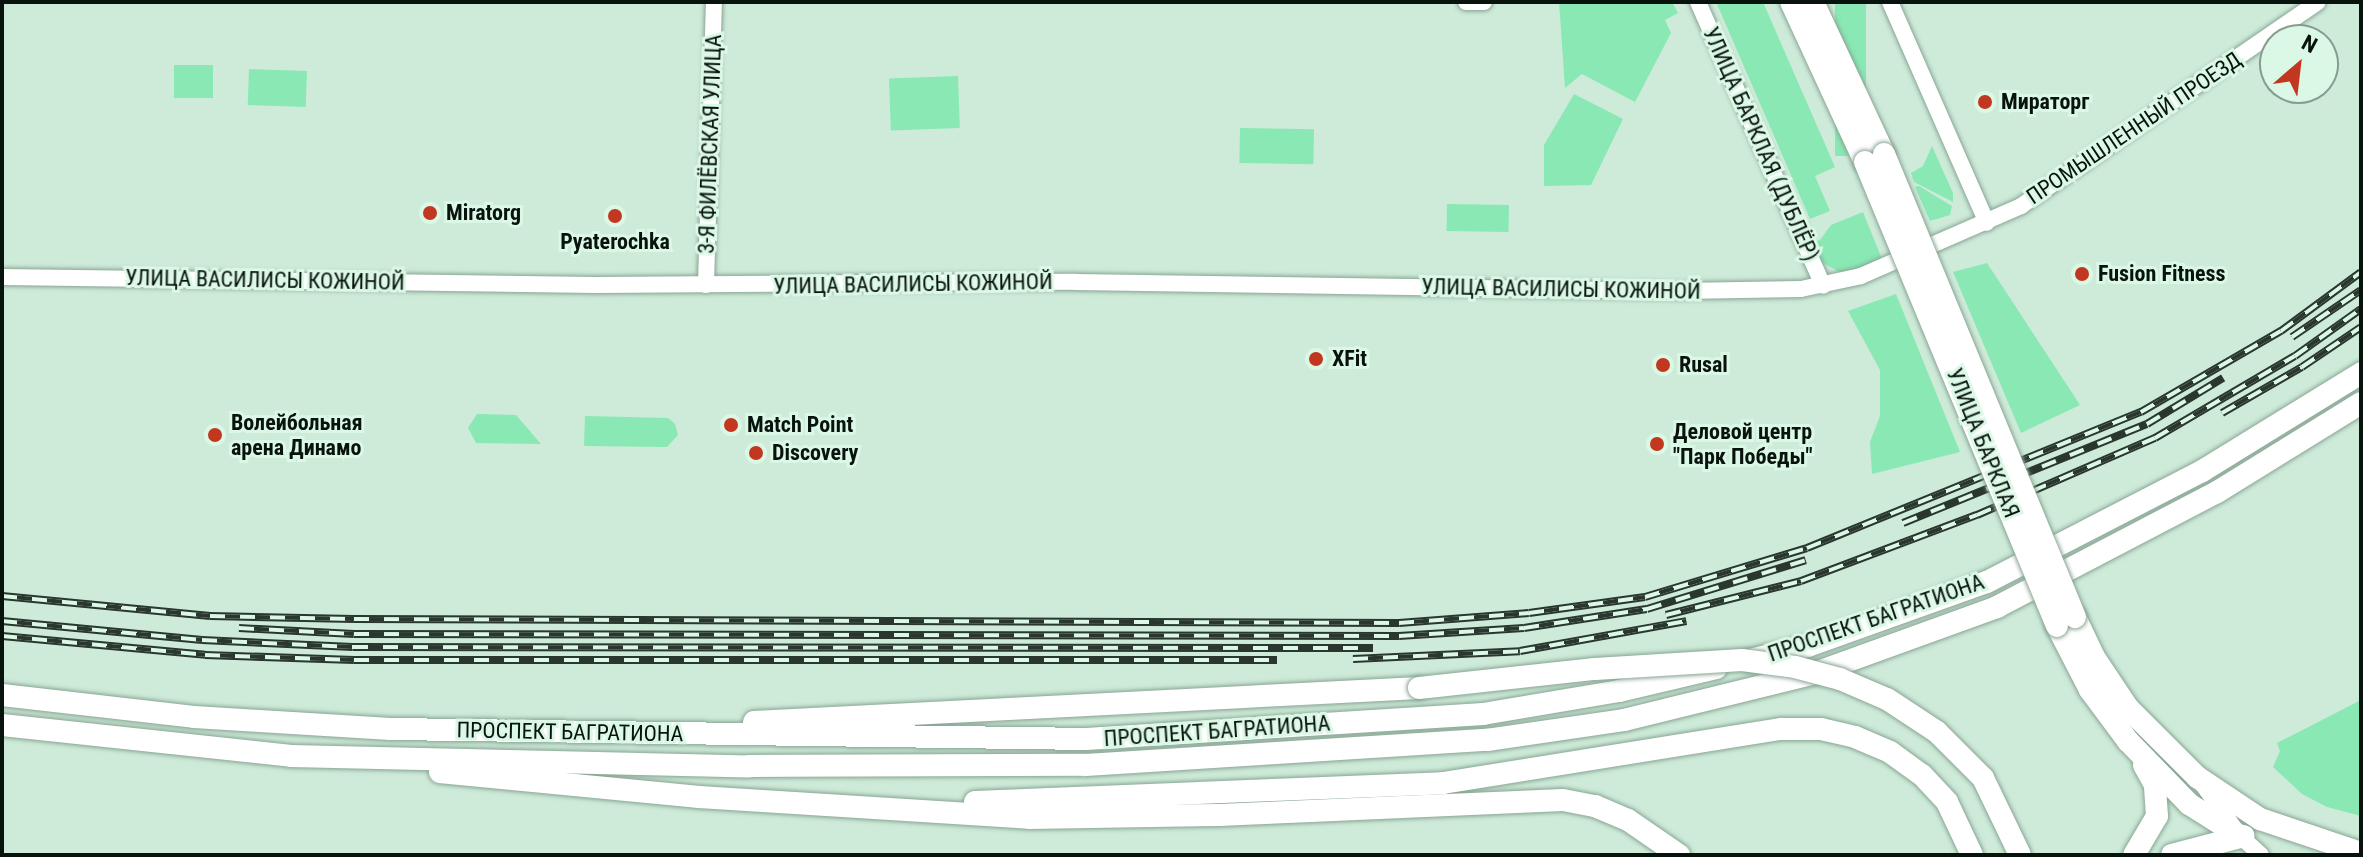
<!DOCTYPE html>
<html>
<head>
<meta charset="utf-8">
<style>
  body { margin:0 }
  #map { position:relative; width:2363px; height:857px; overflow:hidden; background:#ceebd9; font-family:"Roboto Condensed",sans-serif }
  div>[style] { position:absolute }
  .green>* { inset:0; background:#89e8b4; transform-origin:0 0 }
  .roads { filter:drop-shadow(0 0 2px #89a594) drop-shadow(0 0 2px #89a594) }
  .minor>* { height:16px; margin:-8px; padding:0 8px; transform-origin:8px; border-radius:8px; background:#fff }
  .major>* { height:22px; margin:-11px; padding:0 11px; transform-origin:11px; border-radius:11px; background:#fff }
  .rail>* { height:8px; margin-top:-4px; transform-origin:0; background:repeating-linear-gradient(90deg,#dbf8e6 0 15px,#2a372f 0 30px); box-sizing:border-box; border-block:2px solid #2a372f }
  .bridges { filter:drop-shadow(0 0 2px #89a594) drop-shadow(0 0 2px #89a594) }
  .major-bridge>* { height:22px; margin:-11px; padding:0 11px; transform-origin:11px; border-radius:11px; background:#fff }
  .dots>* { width:22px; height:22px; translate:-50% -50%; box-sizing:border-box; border:4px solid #dbf8e6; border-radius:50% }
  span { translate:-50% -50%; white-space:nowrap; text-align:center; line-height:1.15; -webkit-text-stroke:6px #dbf8e6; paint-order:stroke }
  .poi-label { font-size:22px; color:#09130d; font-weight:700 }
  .left { translate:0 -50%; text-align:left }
  .street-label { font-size:22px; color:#09130d }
  .frame { position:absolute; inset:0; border:4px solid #09130d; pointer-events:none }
  .north { position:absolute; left:2259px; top:24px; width:80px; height:80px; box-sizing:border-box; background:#dbf8e6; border:2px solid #879c8f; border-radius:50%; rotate:28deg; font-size:22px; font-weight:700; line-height:32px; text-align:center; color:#09130d }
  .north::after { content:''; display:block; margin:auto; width:28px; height:36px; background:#c2371f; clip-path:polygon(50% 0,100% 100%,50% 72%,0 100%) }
</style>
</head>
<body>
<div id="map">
  <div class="green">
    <i style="clip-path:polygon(1559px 2px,1672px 2px,1678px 13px,1665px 20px,1671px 33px,1635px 102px,1582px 74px,1565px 88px)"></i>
    <i style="clip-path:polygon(1716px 2px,1763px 2px,1835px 167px,1815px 176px,1830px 211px,1810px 219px)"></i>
    <i style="left:1835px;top:2px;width:31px;height:154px"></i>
    <i style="left:174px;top:65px;width:39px;height:33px"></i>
    <i style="left:249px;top:69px;width:58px;height:36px;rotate:2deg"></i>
    <i style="left:958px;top:76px;width:52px;height:69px;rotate:88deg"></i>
    <i style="clip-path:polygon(1574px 94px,1623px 119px,1591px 185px,1544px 186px,1544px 145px)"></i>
    <i style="left:1240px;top:128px;width:74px;height:35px;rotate:1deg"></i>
    <i style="clip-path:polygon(1932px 146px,1953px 193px,1953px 202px,1914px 182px,1911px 173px,1923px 166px)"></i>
    <i style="clip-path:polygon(1919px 186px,1952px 206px,1950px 215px,1930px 221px,1915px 187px)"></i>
    <i style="left:1447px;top:204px;width:62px;height:27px;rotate:1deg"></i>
    <i style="clip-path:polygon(1863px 212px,1882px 259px,1845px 275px,1816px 259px,1808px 244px,1820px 240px,1831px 225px)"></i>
    <i style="clip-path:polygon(1987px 263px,2080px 405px,2021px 433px,1953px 272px)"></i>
    <i style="clip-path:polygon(1896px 294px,1960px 452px,1872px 474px,1870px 442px,1880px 416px,1880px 370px,1848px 311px)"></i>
    <i style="clip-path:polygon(477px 414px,516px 415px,541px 444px,476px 443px,468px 428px)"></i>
    <i style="clip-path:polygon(585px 416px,668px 418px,675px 424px,678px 435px,667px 447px,584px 446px)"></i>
    <i style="clip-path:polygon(2361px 700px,2361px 816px,2327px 807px,2302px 794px,2273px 767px,2280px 751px,2277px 743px)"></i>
  </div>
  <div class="roads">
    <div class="minor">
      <i style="left:1466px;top:2px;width:18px"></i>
      <i style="left:1698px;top:2px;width:310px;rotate:66.2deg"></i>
      <i style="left:1890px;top:2px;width:241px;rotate:66.3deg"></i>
      <i style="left:2px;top:277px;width:594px;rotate:0.77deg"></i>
      <i style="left:596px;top:285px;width:480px;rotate:-0.4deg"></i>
      <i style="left:1076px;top:282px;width:605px;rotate:0.85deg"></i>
      <i style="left:1681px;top:291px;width:120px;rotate:-1deg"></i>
      <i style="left:1801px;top:289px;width:61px;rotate:-12.2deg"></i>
      <i style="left:1861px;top:276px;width:175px;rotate:-23.6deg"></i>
      <i style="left:2021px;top:206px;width:360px;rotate:-34.5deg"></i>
      <i style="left:706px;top:285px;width:283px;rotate:-88.4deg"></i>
      <i style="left:2203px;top:785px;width:63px;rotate:54deg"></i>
      <i style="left:2240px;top:836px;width:28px;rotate:42deg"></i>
    </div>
    <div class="major">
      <i style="left:1791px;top:2px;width:176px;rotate:65.2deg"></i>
      <i style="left:1813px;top:2px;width:168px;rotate:65deg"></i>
      <i style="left:2075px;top:617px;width:44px;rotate:64.6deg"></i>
      <i style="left:2094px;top:657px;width:61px;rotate:56.3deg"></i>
      <i style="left:2128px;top:708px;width:98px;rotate:45deg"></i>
      <i style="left:2197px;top:777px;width:76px;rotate:33.7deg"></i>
      <i style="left:2260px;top:819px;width:107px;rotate:18.6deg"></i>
      <i style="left:2057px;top:626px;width:72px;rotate:62.7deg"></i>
      <i style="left:2090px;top:690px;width:64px;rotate:53.3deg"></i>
      <i style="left:2128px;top:741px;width:88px;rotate:45.9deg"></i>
      <i style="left:2189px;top:804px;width:60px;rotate:32.1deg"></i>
      <i style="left:1750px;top:660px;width:60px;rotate:-13.6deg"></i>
      <i style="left:1808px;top:646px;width:190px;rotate:-19.7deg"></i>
      <i style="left:1987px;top:582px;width:242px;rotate:-27.3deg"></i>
      <i style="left:2202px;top:471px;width:187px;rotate:-31.6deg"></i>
      <i style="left:2px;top:695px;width:193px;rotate:6.5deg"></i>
      <i style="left:194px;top:717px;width:197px;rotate:3.5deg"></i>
      <i style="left:391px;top:729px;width:695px;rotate:0.82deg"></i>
      <i style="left:1086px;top:739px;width:398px;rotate:-3.6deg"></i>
      <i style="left:1483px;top:714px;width:138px;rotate:-9.6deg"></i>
      <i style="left:1619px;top:691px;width:100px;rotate:-13.3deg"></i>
      <i style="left:754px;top:722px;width:666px;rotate:-2.93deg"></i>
      <i style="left:2px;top:725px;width:291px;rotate:6.1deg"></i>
      <i style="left:291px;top:756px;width:458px;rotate:1.3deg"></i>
      <i style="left:749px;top:766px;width:336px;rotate:-0.2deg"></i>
      <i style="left:1085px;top:765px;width:403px;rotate:-3.6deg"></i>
      <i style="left:1487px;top:740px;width:138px;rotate:-8.3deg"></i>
      <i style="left:1624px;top:720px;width:197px;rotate:-13.8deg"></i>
      <i style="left:1815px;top:673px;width:194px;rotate:-19.9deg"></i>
      <i style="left:1997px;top:607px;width:248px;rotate:-27.6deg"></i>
      <i style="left:2217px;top:492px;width:169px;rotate:-31.7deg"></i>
      <i style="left:440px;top:772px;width:260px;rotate:5.5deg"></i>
      <i style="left:699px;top:797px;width:331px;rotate:3.6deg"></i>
      <i style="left:1029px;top:818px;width:190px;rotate:-0.9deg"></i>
      <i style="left:1219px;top:815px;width:344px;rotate:-2.5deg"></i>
      <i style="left:1563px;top:800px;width:33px;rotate:11deg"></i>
      <i style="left:1595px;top:806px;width:36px;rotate:23deg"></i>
      <i style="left:1628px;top:820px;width:62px;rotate:34.5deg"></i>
      <i style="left:975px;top:802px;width:468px;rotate:-2.3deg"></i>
      <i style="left:1443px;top:783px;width:343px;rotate:-9.1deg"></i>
      <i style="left:1782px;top:729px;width:39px"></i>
      <i style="left:1821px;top:729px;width:35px;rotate:13deg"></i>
      <i style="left:1855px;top:737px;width:38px;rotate:23deg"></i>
      <i style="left:1890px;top:752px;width:39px;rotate:36deg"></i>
      <i style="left:1922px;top:775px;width:37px;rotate:47deg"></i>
      <i style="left:1947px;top:802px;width:59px;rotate:64.7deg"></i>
      <i style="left:2134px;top:855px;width:45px;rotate:-59.5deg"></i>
      <i style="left:2157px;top:816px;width:31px;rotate:-94deg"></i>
      <i style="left:2155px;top:785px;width:23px;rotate:-119deg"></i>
      <i style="left:2172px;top:855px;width:74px;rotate:-14.8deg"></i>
    </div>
  </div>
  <div class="rail">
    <i style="left:2292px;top:337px;width:83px;rotate:-34.3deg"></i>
    <i style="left:2222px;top:413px;width:92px;rotate:-29.9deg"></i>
    <i style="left:2302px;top:367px;width:71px;rotate:-34.1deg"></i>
    <i style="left:1903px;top:523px;width:263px;rotate:-22.1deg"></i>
    <i style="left:2147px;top:424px;width:89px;rotate:-31.2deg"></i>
    <i style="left:2px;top:596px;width:209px;rotate:5.5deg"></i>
    <i style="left:210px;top:616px;width:144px;rotate:1.2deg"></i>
    <i style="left:354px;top:619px;width:1045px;rotate:0.22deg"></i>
    <i style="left:1399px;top:623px;width:130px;rotate:-4.4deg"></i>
    <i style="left:1529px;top:613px;width:117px;rotate:-7.9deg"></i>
    <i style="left:1645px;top:597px;width:169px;rotate:-16.8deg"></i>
    <i style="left:1807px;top:548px;width:361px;rotate:-22.2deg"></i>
    <i style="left:2141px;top:412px;width:162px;rotate:-30.1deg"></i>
    <i style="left:2281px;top:331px;width:99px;rotate:-36.4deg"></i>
    <i style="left:1666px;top:615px;width:139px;rotate:-14.1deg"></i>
    <i style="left:1801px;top:581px;width:188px;rotate:-20.6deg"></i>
    <i style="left:1977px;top:515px;width:194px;rotate:-23.4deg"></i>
    <i style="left:2155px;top:438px;width:162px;rotate:-30.4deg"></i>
    <i style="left:2295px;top:356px;width:81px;rotate:-35.5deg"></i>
    <i style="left:2px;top:621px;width:201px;rotate:5.4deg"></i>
    <i style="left:202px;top:640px;width:151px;rotate:2.7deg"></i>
    <i style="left:353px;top:647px;width:1020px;rotate:0.06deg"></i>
    <i style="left:239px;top:628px;width:115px;rotate:3deg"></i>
    <i style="left:354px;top:634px;width:1045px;rotate:0.11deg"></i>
    <i style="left:1399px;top:636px;width:125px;rotate:-3.7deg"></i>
    <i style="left:1524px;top:628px;width:124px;rotate:-8.8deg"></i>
    <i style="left:1647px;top:609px;width:166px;rotate:-17.1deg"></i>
    <i style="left:2px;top:636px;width:204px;rotate:5.3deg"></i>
    <i style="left:205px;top:655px;width:149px;rotate:1.9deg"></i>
    <i style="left:354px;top:660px;width:923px"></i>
    <i style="left:1353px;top:659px;width:167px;rotate:-2.7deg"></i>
    <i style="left:1520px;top:651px;width:169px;rotate:-10.2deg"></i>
  </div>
  <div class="bridges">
    <div class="major-bridge">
      <i style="left:1884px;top:154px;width:501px;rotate:67.58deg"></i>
      <i style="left:1865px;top:162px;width:502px;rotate:67.52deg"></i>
      <i style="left:1419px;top:688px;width:177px;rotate:-6.2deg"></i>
      <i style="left:1595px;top:669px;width:147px;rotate:-3.5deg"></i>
      <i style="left:1742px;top:660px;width:53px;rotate:7.5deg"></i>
      <i style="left:1795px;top:667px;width:47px;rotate:14.9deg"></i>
      <i style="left:1840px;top:679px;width:51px;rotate:23.1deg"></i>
      <i style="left:1887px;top:699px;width:60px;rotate:33.4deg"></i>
      <i style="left:1937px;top:732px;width:65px;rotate:45deg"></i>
      <i style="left:1983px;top:778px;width:85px;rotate:64.3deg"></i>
    </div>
  </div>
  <div class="dots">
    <i style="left:1985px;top:102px;background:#c2371f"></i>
    <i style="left:430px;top:213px;background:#c2371f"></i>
    <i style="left:615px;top:216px;background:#c2371f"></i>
    <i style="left:2082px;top:274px;background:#c2371f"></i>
    <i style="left:1316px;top:359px;background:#c2371f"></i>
    <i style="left:1663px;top:365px;background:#c2371f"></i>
    <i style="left:731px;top:425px;background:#c2371f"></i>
    <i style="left:215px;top:435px;background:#c2371f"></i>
    <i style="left:1657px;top:444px;background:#c2371f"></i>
    <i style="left:756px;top:453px;background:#c2371f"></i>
  </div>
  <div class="poi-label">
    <span class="left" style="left:2001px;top:102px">Мираторг</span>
    <span class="left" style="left:446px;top:213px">Miratorg</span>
    <span style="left:615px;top:242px">Pyaterochka</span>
    <span class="left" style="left:2098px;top:274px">Fusion Fitness</span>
    <span class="left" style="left:1332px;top:359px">XFit</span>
    <span class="left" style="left:1679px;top:365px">Rusal</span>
    <span class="left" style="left:231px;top:435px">Волейбольная<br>арена Динамо</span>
    <span class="left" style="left:747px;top:425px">Match Point</span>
    <span class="left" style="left:1673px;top:444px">Деловой центр<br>"Парк Победы"</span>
    <span class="left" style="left:772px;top:453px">Discovery</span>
  </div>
  <div class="street-label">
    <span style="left:2134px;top:128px;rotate:-34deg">ПРОМЫШЛЕННЫЙ ПРОЕЗД</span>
    <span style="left:710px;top:144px;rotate:-88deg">3-Я ФИЛЁВСКАЯ УЛИЦА</span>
    <span style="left:1761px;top:144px;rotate:66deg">УЛИЦА БАРКЛАЯ (ДУБЛЁР)</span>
    <span style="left:265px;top:280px;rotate:1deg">УЛИЦА ВАСИЛИСЫ КОЖИНОЙ</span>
    <span style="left:913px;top:284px;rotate:-1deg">УЛИЦА ВАСИЛИСЫ КОЖИНОЙ</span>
    <span style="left:1561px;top:289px;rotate:1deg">УЛИЦА ВАСИЛИСЫ КОЖИНОЙ</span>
    <span style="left:1983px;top:443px;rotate:68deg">УЛИЦА БАРКЛАЯ</span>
    <span style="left:1876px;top:618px;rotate:-19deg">ПРОСПЕКТ БАГРАТИОНА</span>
    <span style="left:1217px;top:731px;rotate:-4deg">ПРОСПЕКТ БАГРАТИОНА</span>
    <span style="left:570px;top:732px;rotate:1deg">ПРОСПЕКТ БАГРАТИОНА</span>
  </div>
  <div class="frame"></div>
  <div class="north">N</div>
</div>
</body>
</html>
